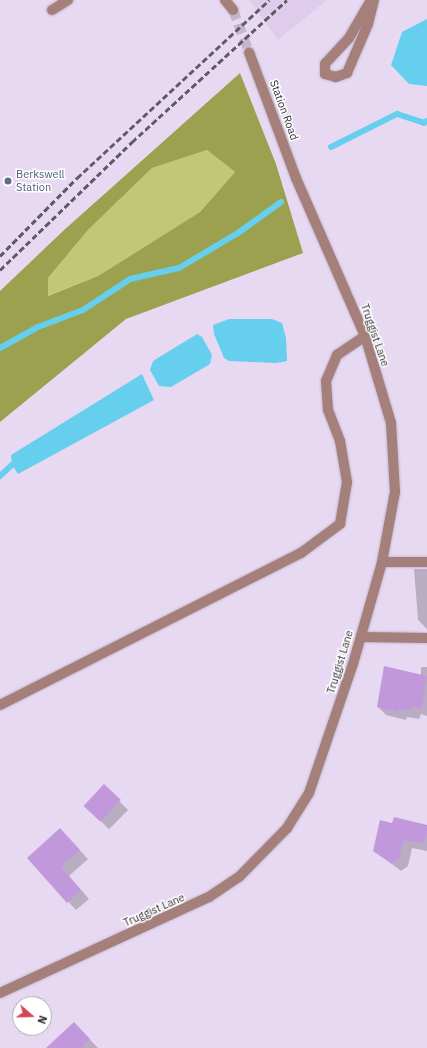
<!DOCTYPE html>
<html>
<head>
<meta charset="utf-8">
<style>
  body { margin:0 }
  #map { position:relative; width:427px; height:1048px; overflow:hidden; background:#e8d9f3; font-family:"IBM Plex Sans",sans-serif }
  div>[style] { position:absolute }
  .built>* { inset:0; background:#dfccec }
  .green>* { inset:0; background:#c2c775 }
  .forest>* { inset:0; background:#9ca14f }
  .water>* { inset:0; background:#66cfee }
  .shadow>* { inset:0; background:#0003; transform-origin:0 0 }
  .stream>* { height:6px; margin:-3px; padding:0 3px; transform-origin:3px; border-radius:3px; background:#66cfee }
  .building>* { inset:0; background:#c298dc; transform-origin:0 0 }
  .minor-tunnel>* { height:10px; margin-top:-5px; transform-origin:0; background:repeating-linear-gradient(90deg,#c3b6cd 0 10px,transparent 0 15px) }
  .roads { filter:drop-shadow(0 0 1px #c3b6cd) drop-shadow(0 0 1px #c3b6cd) }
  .minor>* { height:10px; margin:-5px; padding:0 5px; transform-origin:5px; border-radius:5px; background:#a57f79 }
  .rail>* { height:3px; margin-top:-1.5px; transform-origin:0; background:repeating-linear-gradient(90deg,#605865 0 6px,transparent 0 9px) }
  .dots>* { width:11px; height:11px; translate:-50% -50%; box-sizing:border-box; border:2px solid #fff; border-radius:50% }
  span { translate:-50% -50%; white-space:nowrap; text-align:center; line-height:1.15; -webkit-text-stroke:3px #fff; paint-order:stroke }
  .street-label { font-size:11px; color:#312b34 }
  .service-label { font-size:11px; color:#4e5e75 }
  .left { translate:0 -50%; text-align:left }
  .north { position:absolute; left:12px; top:996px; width:40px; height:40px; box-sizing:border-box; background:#fff; border:1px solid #adaaae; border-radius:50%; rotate:110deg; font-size:11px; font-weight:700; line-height:16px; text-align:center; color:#312b34 }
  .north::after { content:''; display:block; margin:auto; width:14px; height:18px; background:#d54555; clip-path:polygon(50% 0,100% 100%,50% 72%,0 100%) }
</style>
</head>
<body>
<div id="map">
  <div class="built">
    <i style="clip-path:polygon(249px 0,327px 0,278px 40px)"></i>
  </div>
  <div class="green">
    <i style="clip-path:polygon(207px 150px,235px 172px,200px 212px,98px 276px,47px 296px,48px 278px,88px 230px,152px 168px)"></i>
  </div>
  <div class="forest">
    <i style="clip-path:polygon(evenodd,240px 73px,276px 164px,303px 253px,126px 319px,0 422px,0 291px,63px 231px,240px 73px,207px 150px,235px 172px,200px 212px,98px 276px,48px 296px,48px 278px,88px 230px,152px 168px,207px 150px)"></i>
  </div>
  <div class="water">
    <i style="clip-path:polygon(427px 19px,427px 86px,409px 84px,391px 65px,402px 32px)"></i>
    <i style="clip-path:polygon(229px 319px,272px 319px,282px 323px,286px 338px,287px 361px,276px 363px,229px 361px,224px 358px,214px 334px,213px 325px)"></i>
    <i style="clip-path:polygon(197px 334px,202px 337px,212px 355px,210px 364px,171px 387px,159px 386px,150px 370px,153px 361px)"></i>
    <i style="clip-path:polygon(142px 374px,154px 400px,18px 474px,12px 465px,11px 455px)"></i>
  </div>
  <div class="shadow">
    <i style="clip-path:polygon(414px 569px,427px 569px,427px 629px,418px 620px)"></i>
    <i style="clip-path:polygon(421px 667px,427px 667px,427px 716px,421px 714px,419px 719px,407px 717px,406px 720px,386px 715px,378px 707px,421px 676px)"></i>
    <i style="left:104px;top:786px;width:34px;height:27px;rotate:45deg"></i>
    <i style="clip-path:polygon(393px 824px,427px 826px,427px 851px,412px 848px,408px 866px,401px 871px,374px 850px)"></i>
    <i style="clip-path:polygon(68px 838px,88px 859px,69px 876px,89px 899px,76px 910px,28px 858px)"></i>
    <i style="clip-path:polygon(74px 1023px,98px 1048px,48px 1048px)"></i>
  </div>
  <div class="stream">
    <i style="left:331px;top:147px;width:74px;rotate:-26.6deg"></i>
    <i style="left:397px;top:114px;width:28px;rotate:18deg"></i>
    <i style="left:424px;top:123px;width:4px;rotate:-34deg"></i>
    <i style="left:0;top:348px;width:43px;rotate:-28.9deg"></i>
    <i style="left:38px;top:327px;width:48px;rotate:-20.7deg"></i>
    <i style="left:83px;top:310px;width:56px;rotate:-33.4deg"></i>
    <i style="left:130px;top:279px;width:50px;rotate:-12.7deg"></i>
    <i style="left:179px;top:268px;width:69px;rotate:-30.7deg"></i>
    <i style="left:238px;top:233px;width:53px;rotate:-35.8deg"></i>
    <i style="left:0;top:476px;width:16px;rotate:-43deg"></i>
  </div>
  <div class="building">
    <i style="clip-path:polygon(384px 666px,427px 676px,422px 709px,412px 706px,411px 711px,399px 709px,398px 712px,377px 707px)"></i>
    <i style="left:104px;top:784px;width:23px;height:30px;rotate:43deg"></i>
    <i style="clip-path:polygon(394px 817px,427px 825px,427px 832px,424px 844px,404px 840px,400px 857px,392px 864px,373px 851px,380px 820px,392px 823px)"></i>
    <i style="clip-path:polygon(60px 828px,80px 850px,61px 867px,81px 890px,67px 903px,27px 858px)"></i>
    <i style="clip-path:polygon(74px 1022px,90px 1039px,81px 1048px,46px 1048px)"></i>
  </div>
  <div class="minor-tunnel">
    <i style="left:233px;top:10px;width:45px;rotate:69.1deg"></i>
  </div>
  <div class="roads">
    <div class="minor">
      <i style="left:225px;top:0;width:13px;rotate:51deg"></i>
      <i style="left:371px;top:0;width:44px;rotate:120.1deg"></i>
      <i style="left:349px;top:38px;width:35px;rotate:133deg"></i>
      <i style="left:325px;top:64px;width:10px;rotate:90deg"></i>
      <i style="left:325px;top:74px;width:11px;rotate:15deg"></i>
      <i style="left:336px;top:77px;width:12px;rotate:-20deg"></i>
      <i style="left:347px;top:73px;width:53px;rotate:-66.8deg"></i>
      <i style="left:368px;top:24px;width:25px;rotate:-76deg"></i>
      <i style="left:52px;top:10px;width:19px;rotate:-32deg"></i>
      <i style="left:382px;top:562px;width:45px"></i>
      <i style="left:361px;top:637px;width:66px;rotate:0.9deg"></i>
      <i style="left:0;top:705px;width:337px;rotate:-26.8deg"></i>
      <i style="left:301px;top:553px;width:49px;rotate:-36.6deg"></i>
      <i style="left:340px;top:524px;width:43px;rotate:-80.5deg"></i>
      <i style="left:347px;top:482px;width:42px;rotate:-99.7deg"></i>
      <i style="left:340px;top:441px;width:33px;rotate:-111deg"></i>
      <i style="left:328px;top:410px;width:29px;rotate:-94deg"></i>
      <i style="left:326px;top:381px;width:28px;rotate:-67deg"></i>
      <i style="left:337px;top:355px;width:34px;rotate:-34deg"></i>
      <i style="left:0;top:993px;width:230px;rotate:-24.7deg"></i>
      <i style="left:209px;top:897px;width:36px;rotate:-34deg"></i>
      <i style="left:239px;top:877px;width:69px;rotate:-45.6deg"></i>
      <i style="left:287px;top:828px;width:41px;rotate:-57.8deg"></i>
      <i style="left:309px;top:793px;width:136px;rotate:-71.2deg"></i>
      <i style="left:353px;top:664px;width:106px;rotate:-74.1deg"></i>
      <i style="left:382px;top:562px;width:71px;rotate:-79.5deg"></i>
      <i style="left:395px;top:492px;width:69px;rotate:-93.3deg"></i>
      <i style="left:391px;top:423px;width:91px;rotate:-106.6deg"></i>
      <i style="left:365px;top:336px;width:172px;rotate:-113.6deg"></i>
      <i style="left:296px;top:178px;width:134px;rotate:-110.5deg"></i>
    </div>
  </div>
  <div class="rail">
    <i style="left:0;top:256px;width:110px;rotate:-45.4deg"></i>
    <i style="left:77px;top:178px;width:262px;rotate:-42.8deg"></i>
    <i style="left:0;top:270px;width:184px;rotate:-44.1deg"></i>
    <i style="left:132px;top:142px;width:210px;rotate:-42.5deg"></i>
  </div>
  <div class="dots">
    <i style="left:8px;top:181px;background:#5c6f8a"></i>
  </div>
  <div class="street-label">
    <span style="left:284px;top:110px;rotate:70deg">Station Road</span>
    <span style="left:375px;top:335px;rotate:71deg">Truggist Lane</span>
    <span style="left:340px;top:662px;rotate:-73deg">Truggist Lane</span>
    <span style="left:154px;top:910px;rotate:-24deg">Truggist Lane</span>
  </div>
  <div class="service-label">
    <span class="left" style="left:16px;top:181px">Berkswell<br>Station</span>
  </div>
  <div class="north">N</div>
</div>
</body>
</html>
